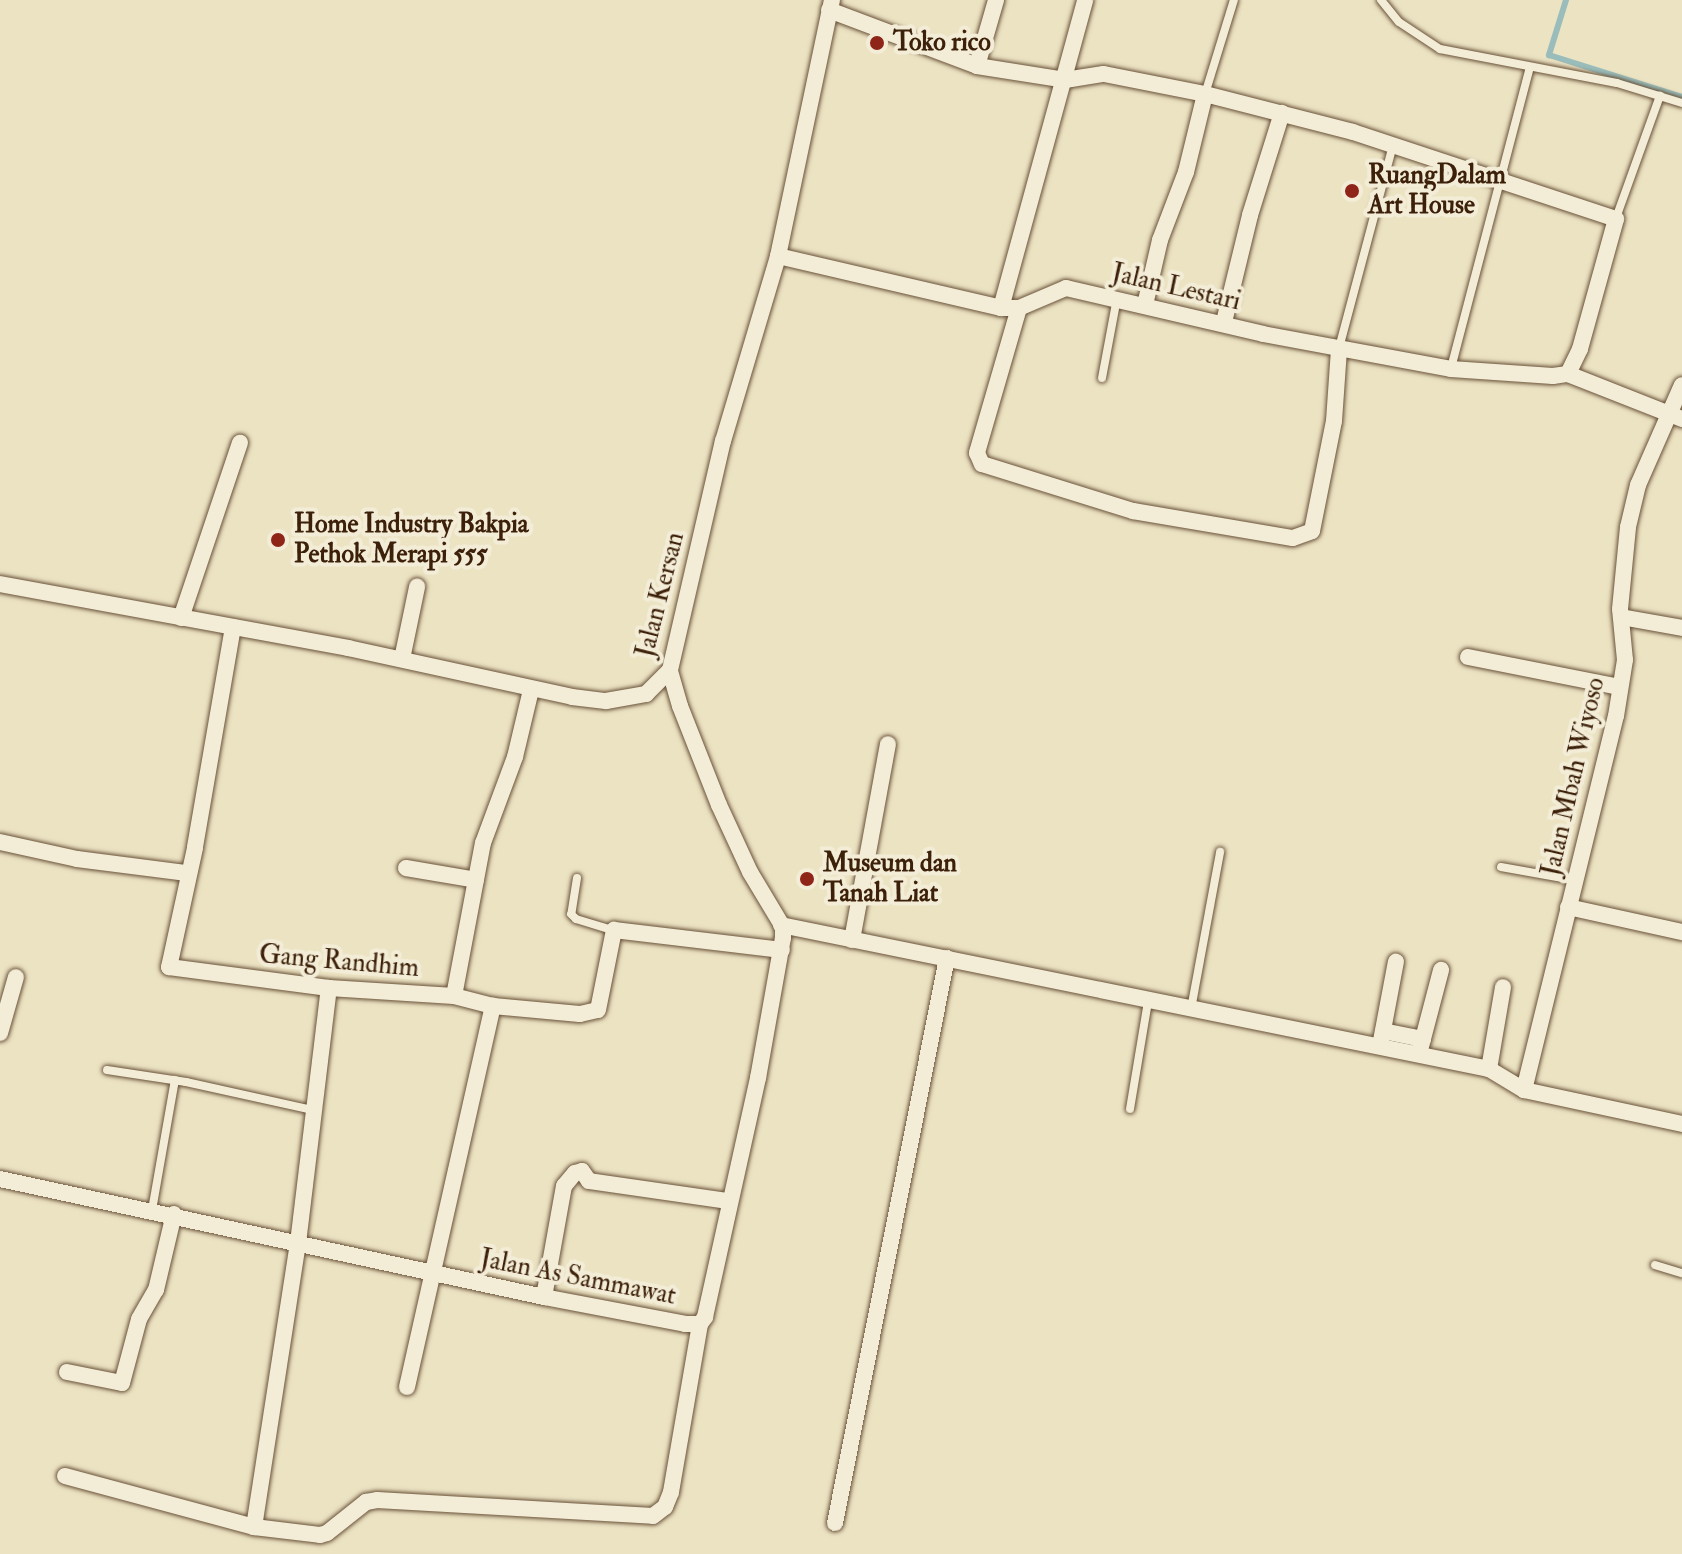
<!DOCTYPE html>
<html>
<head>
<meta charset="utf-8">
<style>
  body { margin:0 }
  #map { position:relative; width:1682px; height:1554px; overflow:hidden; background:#ece3c3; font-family:"IM FELL Double Pica",serif }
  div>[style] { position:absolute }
  .stream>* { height:6px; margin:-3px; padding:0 3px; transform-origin:3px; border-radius:3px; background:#9abdbb }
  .roads { filter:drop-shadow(0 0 2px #695138) drop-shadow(0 0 2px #695138) }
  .service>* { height:8px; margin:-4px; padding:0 4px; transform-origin:4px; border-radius:4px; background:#f3edd8 }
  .minor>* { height:16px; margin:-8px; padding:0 8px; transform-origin:8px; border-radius:8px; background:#f3edd8 }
  .dots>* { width:22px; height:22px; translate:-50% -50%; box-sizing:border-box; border:4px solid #f3edd8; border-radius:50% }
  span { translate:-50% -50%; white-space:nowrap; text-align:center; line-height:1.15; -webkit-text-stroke:8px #f3edd8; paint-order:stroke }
  .poi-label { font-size:26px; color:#3d2009; font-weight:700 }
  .left { translate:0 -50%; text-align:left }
  .street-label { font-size:26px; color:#3d2009 }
</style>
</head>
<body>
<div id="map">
  <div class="stream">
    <i style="left:1566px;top:0;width:58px;rotate:107.2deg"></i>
    <i style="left:1549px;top:55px;width:139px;rotate:17.5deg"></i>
  </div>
  <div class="roads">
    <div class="service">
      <i style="left:1381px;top:0;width:28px;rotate:51deg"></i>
      <i style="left:1399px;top:22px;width:49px;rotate:33.4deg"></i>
      <i style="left:1440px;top:49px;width:180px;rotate:10.9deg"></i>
      <i style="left:1617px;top:83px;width:68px;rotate:17.1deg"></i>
      <i style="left:1205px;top:94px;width:98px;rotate:-72.9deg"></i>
      <i style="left:1616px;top:218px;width:130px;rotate:-70.2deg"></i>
      <i style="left:1339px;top:348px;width:210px;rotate:-75.1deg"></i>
      <i style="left:1451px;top:368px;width:311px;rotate:-75.3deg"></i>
      <i style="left:1102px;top:378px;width:81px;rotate:-79.4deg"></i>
      <i style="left:1501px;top:867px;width:74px;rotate:10.1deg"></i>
      <i style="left:577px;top:878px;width:36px;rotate:99deg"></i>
      <i style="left:571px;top:914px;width:7px;rotate:45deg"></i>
      <i style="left:576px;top:919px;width:39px;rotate:17deg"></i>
      <i style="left:1191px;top:1009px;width:160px;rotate:-79.5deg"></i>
      <i style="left:107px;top:1070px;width:80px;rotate:8.6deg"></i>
      <i style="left:186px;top:1082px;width:129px;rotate:12.5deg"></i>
      <i style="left:1130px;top:1109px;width:109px;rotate:-80.5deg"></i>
      <i style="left:152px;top:1210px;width:132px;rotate:-80deg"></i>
      <i style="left:1655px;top:1265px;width:28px;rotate:17deg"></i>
    </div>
    <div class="minor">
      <i style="left:829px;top:10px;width:158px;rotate:20.7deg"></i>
      <i style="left:977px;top:66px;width:89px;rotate:9deg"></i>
      <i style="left:1065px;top:80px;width:39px;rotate:-9deg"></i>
      <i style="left:1104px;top:74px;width:103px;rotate:11.2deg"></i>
      <i style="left:1205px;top:94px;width:153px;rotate:14.4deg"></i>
      <i style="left:1353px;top:132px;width:277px;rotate:18.3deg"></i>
      <i style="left:1616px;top:219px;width:135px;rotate:105.5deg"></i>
      <i style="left:1580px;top:349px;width:28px;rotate:116deg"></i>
      <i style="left:1568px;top:374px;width:123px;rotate:21.5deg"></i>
      <i style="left:977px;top:66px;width:69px;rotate:-73.9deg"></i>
      <i style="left:778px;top:256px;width:229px;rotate:13.1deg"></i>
      <i style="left:1001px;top:308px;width:18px"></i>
      <i style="left:1019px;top:308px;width:51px;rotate:-23.1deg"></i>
      <i style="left:1066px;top:288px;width:202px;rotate:13.1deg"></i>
      <i style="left:1263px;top:334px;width:191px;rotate:10.5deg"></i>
      <i style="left:1451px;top:369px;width:102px;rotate:3.9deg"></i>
      <i style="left:1553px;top:376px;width:15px;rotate:-8deg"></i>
      <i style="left:1145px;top:305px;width:67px;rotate:-77deg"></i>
      <i style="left:1160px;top:240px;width:73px;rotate:-69.1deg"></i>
      <i style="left:1186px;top:172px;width:80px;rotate:-76.3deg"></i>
      <i style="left:1001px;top:308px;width:319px;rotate:-74.7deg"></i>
      <i style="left:1019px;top:308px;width:151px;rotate:106.2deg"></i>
      <i style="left:977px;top:453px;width:12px;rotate:66deg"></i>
      <i style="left:982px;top:464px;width:158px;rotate:17.3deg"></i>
      <i style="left:1133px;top:511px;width:162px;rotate:9.6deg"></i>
      <i style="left:1293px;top:538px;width:20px;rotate:-20deg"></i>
      <i style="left:1312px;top:531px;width:112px;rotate:-78.7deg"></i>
      <i style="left:1334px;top:421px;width:72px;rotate:-86deg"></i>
      <i style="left:1224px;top:322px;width:110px;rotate:-76.3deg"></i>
      <i style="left:1250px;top:215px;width:107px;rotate:-72.6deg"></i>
      <i style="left:0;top:584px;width:354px;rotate:10.4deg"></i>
      <i style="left:348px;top:648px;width:229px;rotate:12.3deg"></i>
      <i style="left:572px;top:697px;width:34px;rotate:7deg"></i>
      <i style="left:606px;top:701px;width:41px;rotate:-9.9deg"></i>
      <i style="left:646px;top:694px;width:34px;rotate:-45deg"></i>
      <i style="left:670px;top:670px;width:235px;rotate:-77deg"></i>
      <i style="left:723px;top:441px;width:193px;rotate:-73.4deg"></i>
      <i style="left:778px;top:256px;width:262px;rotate:-78.1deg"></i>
      <i style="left:1621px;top:617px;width:62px;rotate:10.2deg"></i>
      <i style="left:181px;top:618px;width:185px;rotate:-71.4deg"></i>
      <i style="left:233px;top:627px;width:224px;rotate:99.8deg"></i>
      <i style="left:195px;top:848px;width:122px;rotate:102.3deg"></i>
      <i style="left:169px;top:967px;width:161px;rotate:7.5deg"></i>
      <i style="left:329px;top:988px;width:125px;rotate:3.7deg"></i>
      <i style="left:454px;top:996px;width:40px;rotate:14.4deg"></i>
      <i style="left:493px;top:1006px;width:87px;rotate:5.3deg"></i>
      <i style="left:580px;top:1014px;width:18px;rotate:-13deg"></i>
      <i style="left:598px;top:1010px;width:82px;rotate:-78.7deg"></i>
      <i style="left:614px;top:930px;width:169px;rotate:6.8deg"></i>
      <i style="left:1468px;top:657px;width:155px;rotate:11.2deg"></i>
      <i style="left:402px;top:659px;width:74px;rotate:-78.2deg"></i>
      <i style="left:0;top:842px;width:79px;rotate:12.4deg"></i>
      <i style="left:77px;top:859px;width:111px;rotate:7.3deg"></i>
      <i style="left:406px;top:868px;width:71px;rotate:9.7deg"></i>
      <i style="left:1568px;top:907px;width:117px;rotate:12.4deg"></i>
      <i style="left:781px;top:925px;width:722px;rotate:11.5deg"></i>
      <i style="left:1489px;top:1069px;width:41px;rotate:31deg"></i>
      <i style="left:1524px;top:1090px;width:162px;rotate:12.1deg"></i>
      <i style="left:852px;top:940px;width:199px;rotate:-79.6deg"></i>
      <i style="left:454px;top:996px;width:156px;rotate:-79.3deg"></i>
      <i style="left:483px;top:843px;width:92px;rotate:-69.6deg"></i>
      <i style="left:515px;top:757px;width:69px;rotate:-76.6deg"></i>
      <i style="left:1383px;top:1031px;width:41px;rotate:11.3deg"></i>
      <i style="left:0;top:1033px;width:58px;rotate:-74.1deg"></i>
      <i style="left:1380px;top:1046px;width:86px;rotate:-79.3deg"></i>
      <i style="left:1419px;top:1054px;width:87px;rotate:-75.3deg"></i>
      <i style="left:1489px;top:1069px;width:83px;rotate:-80.3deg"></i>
      <i style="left:1524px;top:1090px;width:385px;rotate:-76.2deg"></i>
      <i style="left:1616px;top:716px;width:57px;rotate:-80.9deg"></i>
      <i style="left:1625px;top:660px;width:51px;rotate:-95.6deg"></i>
      <i style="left:1620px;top:609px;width:82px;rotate:-84.4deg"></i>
      <i style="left:1628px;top:527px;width:43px;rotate:-76.6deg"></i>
      <i style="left:1638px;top:485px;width:109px;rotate:-66.3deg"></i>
      <i style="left:0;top:1179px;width:557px;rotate:12.24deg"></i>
      <i style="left:544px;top:1297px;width:144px;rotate:10.8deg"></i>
      <i style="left:685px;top:1324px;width:15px"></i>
      <i style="left:700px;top:1324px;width:9px;rotate:-54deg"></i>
      <i style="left:705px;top:1317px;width:245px;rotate:-77.5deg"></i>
      <i style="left:758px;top:1078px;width:142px;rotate:-79.9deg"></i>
      <i style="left:783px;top:938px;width:11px;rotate:-90deg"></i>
      <i style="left:783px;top:927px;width:64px;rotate:-121deg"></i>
      <i style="left:750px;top:872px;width:74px;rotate:-114.8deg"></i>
      <i style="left:719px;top:805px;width:106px;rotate:-111.5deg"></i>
      <i style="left:680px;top:706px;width:37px;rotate:-106deg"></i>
      <i style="left:544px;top:1297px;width:113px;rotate:-79.8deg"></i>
      <i style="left:564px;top:1186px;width:17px;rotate:-50deg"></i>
      <i style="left:575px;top:1173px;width:7px;rotate:-16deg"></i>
      <i style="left:582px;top:1171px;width:12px;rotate:55deg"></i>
      <i style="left:589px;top:1181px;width:140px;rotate:8.2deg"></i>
      <i style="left:67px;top:1372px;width:56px;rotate:11.3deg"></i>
      <i style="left:122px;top:1383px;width:66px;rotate:-75.1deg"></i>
      <i style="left:139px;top:1319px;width:34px;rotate:-60deg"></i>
      <i style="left:156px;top:1290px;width:78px;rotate:-76.7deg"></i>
      <i style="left:407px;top:1387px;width:391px;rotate:-77.3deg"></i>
      <i style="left:65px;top:1476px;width:196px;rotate:15.1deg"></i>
      <i style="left:254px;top:1527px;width:66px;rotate:6.9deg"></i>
      <i style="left:320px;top:1535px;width:7px;rotate:-16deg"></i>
      <i style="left:327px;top:1533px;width:50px;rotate:-38.5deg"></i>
      <i style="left:366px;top:1502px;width:11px;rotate:-10deg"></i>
      <i style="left:377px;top:1500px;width:276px;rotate:3.3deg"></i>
      <i style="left:653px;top:1516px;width:15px;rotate:-37deg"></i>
      <i style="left:665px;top:1507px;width:16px;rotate:-68deg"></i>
      <i style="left:671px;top:1492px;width:170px;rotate:-80.2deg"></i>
      <i style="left:835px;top:1523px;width:576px;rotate:-78.79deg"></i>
      <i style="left:254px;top:1527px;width:287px;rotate:-81.2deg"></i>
      <i style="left:298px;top:1243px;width:257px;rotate:-83.1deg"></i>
    </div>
  </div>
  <div class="dots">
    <i style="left:877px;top:43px;background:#8f2418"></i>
    <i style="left:1352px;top:191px;background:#8f2418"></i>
    <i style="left:278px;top:540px;background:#8f2418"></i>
    <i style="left:807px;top:879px;background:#8f2418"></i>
  </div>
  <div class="poi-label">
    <span class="left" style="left:893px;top:43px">Toko rico</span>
    <span class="left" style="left:1368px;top:191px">RuangDalam<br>Art House</span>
    <span class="left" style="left:294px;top:540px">Home Industry Bakpia<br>Pethok Merapi 555</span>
    <span class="left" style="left:823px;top:879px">Museum dan<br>Tanah Liat</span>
  </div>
  <div class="street-label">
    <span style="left:1176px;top:288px;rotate:13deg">Jalan Lestari</span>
    <span style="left:661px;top:595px;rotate:-76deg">Jalan Kersan</span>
    <span style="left:1574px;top:777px;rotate:-77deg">Jalan Mbah Wiyoso</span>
    <span style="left:339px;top:962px;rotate:5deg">Gang Randhim</span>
    <span style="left:578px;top:1278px;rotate:11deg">Jalan As Sammawat</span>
  </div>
</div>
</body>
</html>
